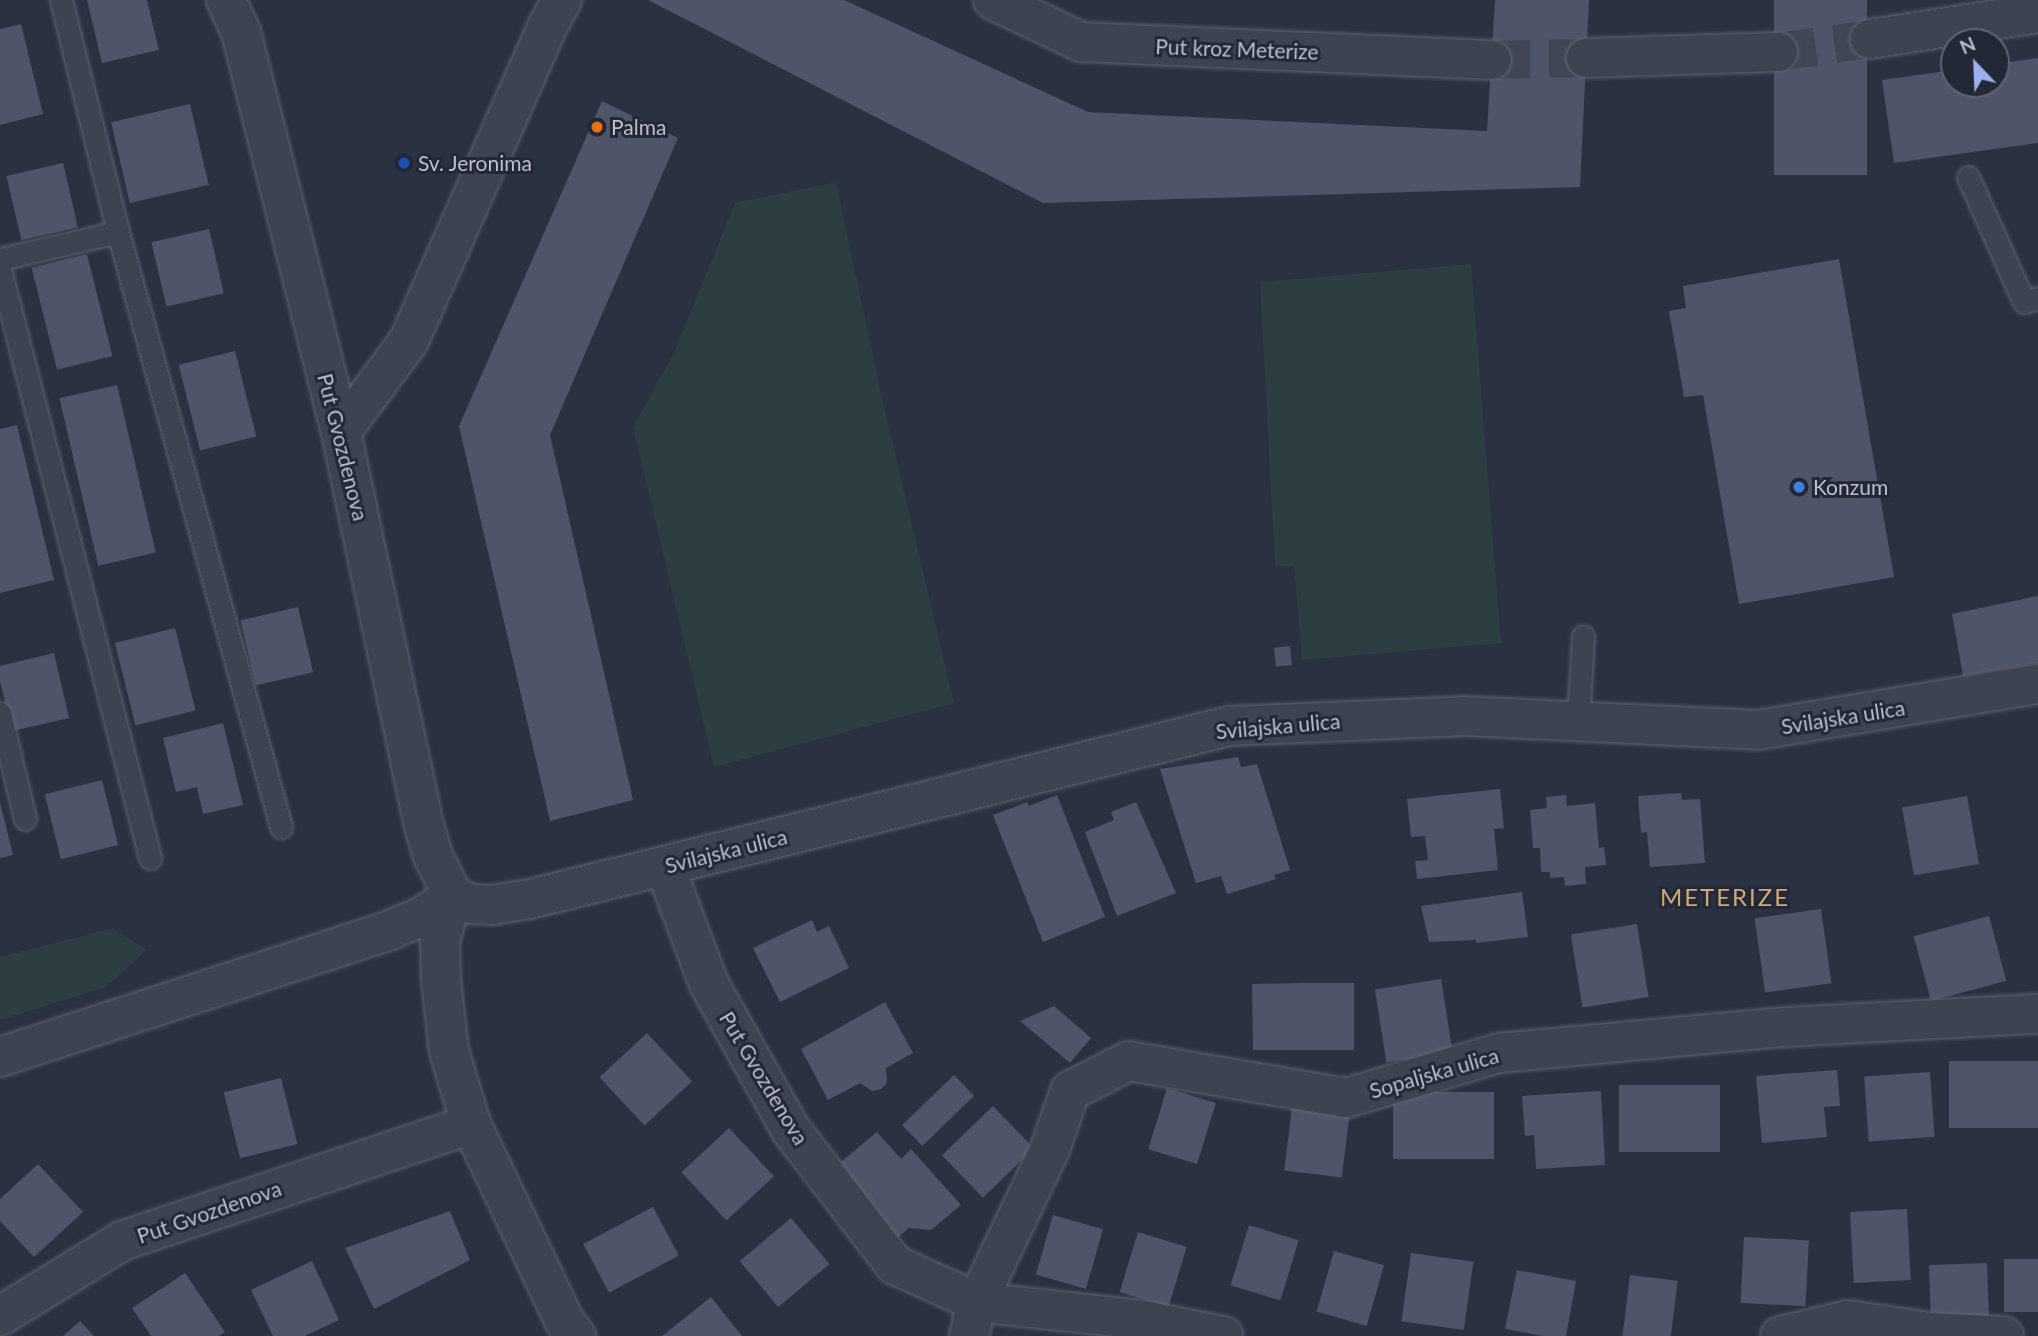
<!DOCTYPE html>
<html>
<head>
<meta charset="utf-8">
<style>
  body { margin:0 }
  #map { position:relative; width:2038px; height:1336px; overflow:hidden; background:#2a3141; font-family:Lato,sans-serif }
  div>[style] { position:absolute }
  .green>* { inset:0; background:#2d3e43 }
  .building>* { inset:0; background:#4f5568; transform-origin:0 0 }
  .tertiary-tunnel>* { height:38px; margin-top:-19px; transform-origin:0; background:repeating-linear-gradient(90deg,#404656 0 38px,transparent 0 57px) }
  .roads { filter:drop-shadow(0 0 2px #5d616f) drop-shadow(0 0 2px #5d616f) }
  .service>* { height:21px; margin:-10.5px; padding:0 10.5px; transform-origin:10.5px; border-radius:10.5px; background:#3e4351 }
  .minor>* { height:38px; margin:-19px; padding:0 19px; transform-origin:19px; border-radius:19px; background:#3e4351 }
  .tertiary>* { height:38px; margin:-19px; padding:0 19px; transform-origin:19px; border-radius:19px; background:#3e4351 }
  .dots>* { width:19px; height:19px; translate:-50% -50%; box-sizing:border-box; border:4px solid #232837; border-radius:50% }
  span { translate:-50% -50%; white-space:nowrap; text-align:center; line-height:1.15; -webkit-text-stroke:6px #232837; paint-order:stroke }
  .street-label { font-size:21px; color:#bcbfcb }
  .poi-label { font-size:21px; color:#bcbfcb }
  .left { translate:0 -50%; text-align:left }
  .quarter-label { font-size:24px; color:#cca976; letter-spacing:2px }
  .north { position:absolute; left:1940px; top:28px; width:70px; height:70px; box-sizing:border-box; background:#232837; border:2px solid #606472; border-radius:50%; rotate:337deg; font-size:19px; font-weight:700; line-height:28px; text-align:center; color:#bcbfcb }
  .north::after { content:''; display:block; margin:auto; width:24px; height:32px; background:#9db0ee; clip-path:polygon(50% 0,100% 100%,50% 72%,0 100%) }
</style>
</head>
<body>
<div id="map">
  <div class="green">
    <i style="clip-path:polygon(836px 182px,882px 398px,954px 703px,714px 767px,633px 427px,673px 355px,735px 203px)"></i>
    <i style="clip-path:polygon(1471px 264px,1501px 643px,1302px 660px,1294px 566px,1275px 566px,1260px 282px)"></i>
    <i style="clip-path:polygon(113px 928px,147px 950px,106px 987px,0 1020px,0 957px)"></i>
  </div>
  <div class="building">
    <i style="clip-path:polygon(87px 0,147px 0,159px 50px,102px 63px)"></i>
    <i style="clip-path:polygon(648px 0,844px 0,1088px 112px,1487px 131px,1495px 0,1589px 0,1580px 187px,1043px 203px)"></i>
    <i style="left:1774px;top:0;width:93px;height:175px"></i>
    <i style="clip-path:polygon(21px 24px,43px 114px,0 125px,0 29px)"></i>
    <i style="clip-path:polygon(2038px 58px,2038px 143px,1894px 163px,1882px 80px,1954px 70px,1954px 84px,1996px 84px,1996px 64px)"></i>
    <i style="clip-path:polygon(602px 101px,678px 138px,550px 435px,633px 800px,550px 821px,459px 426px)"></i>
    <i style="left:190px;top:104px;width:83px;height:81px;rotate:77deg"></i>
    <i style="left:63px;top:163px;width:66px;height:58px;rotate:77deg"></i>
    <i style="left:209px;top:229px;width:66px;height:59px;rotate:77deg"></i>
    <i style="left:87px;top:254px;width:105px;height:57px;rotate:76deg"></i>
    <i style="clip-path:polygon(1839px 259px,1894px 577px,1739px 604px,1703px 395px,1684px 397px,1669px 311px,1686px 308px,1683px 286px)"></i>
    <i style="left:235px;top:351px;width:88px;height:58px;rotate:76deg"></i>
    <i style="left:117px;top:385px;width:172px;height:59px;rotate:77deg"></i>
    <i style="clip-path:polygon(17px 425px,54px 580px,0 593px,0 429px)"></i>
    <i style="clip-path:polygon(2038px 596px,2038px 663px,1963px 676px,1952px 614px)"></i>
    <i style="left:298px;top:607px;width:67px;height:59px;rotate:77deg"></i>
    <i style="left:175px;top:628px;width:85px;height:62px;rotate:76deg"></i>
    <i style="left:1290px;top:646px;width:19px;height:16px;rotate:84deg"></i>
    <i style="clip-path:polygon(54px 653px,69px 718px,12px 731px,0 681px,0 666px)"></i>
    <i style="clip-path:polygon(223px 723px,243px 805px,203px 814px,197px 787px,176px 792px,163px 738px)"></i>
    <i style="clip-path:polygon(1238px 757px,1241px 767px,1257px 764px,1290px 870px,1274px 875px,1276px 879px,1227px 894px,1221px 876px,1196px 883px,1160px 769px)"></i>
    <i style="left:102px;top:780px;width:67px;height:59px;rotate:76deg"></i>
    <i style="clip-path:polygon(1500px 789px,1504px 828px,1494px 829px,1498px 870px,1417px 879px,1415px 861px,1428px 860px,1425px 836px,1411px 837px,1407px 799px)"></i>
    <i style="clip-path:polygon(1681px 793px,1682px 800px,1700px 799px,1705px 863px,1650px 867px,1647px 832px,1641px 833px,1638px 796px)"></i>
    <i style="clip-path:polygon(1057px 795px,1105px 917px,1043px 942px,993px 815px,1027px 802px,1029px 806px)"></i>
    <i style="clip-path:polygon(1566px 795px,1567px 806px,1595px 803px,1599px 848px,1604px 847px,1606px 865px,1585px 867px,1586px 884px,1565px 886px,1564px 877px,1550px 878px,1550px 872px,1541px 872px,1540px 848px,1533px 848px,1530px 810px,1547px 808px,1546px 797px)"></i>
    <i style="left:1967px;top:796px;width:69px;height:66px;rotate:80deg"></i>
    <i style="clip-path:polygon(0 802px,13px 855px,0 858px)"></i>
    <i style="clip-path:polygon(1136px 802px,1176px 893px,1117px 916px,1085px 832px,1114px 820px,1111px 812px)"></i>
    <i style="clip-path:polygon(1522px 892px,1528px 937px,1476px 943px,1476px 940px,1429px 942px,1421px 906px)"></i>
    <i style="left:1821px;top:909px;width:75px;height:67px;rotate:82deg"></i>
    <i style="left:1989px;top:916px;width:67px;height:78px;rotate:75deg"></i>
    <i style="clip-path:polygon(812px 920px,817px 932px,829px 926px,849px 968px,780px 1002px,753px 948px)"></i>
    <i style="left:1637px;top:924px;width:74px;height:67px;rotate:81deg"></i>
    <i style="left:1441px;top:979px;width:74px;height:67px;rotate:81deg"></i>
    <i style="clip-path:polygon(1303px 983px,1354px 983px,1354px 1050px,1253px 1050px,1252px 984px)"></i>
    <i style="clip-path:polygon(885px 1002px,913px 1053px,886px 1068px,887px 1083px,881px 1089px,872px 1091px,860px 1083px,828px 1100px,801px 1049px)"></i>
    <i style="clip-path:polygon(1054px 1006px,1091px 1038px,1070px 1063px,1020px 1021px)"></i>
    <i style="left:647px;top:1033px;width:66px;height:65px;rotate:47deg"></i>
    <i style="left:2038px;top:1061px;width:67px;height:89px;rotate:90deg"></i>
    <i style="clip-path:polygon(1837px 1070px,1840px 1106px,1824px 1107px,1827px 1137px,1762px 1143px,1756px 1076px)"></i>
    <i style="left:1930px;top:1072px;width:65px;height:66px;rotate:86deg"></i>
    <i style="left:954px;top:1075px;width:29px;height:72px;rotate:46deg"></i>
    <i style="left:281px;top:1078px;width:68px;height:59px;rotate:76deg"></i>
    <i style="left:1720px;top:1085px;width:67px;height:101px;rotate:90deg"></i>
    <i style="left:1167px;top:1088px;width:51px;height:64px;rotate:17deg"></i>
    <i style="clip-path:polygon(1601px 1091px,1605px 1165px,1536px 1169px,1534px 1135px,1525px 1136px,1522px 1096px)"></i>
    <i style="left:1494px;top:1092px;width:67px;height:101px;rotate:90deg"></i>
    <i style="left:993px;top:1106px;width:59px;height:71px;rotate:46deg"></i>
    <i style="left:1292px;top:1107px;width:58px;height:64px;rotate:7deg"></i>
    <i style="left:729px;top:1128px;width:66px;height:65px;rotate:47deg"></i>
    <i style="clip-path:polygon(877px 1132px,901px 1159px,911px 1149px,961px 1205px,931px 1230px,909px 1228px,897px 1238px,836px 1166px)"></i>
    <i style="clip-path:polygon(38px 1164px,83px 1212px,34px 1257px,0 1221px,0 1199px)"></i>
    <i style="left:653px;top:1207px;width:55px;height:79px;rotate:62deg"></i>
    <i style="left:1907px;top:1209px;width:71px;height:57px;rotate:87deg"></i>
    <i style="clip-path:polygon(450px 1211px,470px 1260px,374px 1309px,345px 1248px)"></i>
    <i style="left:1053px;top:1215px;width:52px;height:62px;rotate:16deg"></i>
    <i style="left:791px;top:1218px;width:60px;height:67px;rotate:50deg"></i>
    <i style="left:1249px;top:1225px;width:52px;height:63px;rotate:17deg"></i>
    <i style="left:1138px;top:1232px;width:51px;height:63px;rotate:17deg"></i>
    <i style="left:1744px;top:1237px;width:65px;height:66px;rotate:3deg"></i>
    <i style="left:1334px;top:1251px;width:52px;height:63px;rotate:16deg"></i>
    <i style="left:1411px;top:1253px;width:63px;height:69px;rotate:8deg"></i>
    <i style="left:2038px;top:1259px;width:53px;height:34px;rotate:90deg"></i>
    <i style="clip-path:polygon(312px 1261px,339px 1320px,305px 1336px,273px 1336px,251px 1290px)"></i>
    <i style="left:1987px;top:1263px;width:54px;height:58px;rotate:88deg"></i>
    <i style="clip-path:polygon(1517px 1270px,1576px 1281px,1566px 1336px,1543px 1336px,1505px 1329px)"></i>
    <i style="clip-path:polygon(185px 1273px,225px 1332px,219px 1336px,151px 1336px,132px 1308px)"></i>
    <i style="left:1630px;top:1275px;width:48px;height:62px;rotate:7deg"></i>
    <i style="clip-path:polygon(711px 1297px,742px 1336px,662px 1336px)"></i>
    <i style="clip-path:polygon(80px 1321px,94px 1336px,63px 1336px)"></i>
  </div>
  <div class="tertiary-tunnel">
    <i style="left:1778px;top:52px;width:93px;rotate:-8deg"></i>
    <i style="left:1492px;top:60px;width:94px;rotate:-1.2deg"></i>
  </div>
  <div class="roads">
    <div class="service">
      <i style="left:61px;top:0;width:239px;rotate:76.2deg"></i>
      <i style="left:118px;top:232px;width:617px;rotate:74.68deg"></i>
      <i style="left:1968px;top:177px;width:137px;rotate:65.9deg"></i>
      <i style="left:2024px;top:302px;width:15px;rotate:-16deg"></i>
      <i style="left:0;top:259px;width:121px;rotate:-12.9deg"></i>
      <i style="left:0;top:269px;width:608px;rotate:75.71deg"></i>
      <i style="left:0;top:713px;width:109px;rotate:76.7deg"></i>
      <i style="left:1578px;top:723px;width:87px;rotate:-86.7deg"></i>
    </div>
    <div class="minor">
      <i style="left:226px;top:0;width:35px;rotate:65deg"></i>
      <i style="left:241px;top:32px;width:412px;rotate:76deg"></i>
      <i style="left:665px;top:867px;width:125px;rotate:69.4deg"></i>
      <i style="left:709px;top:984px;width:167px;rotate:60.7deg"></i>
      <i style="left:791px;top:1130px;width:170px;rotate:52.4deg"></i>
      <i style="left:895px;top:1265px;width:90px;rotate:24.3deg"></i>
      <i style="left:977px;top:1302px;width:166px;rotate:6.2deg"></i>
      <i style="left:1142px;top:1320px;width:83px;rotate:11.2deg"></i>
      <i style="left:453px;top:896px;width:46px;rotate:106.5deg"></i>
      <i style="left:440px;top:940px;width:40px;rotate:88.6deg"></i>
      <i style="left:441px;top:980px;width:71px;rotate:83.6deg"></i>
      <i style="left:449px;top:1051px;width:76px;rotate:73.2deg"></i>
      <i style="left:471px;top:1124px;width:219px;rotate:64.6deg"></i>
      <i style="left:565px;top:1322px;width:18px;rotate:52deg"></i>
      <i style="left:0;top:1057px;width:410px;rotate:-18deg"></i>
      <i style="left:390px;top:930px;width:36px;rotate:-23deg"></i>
      <i style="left:423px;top:916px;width:36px;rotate:-34deg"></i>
      <i style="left:0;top:1316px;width:143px;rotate:-31.6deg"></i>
      <i style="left:122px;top:1241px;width:368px;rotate:-18.5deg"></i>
      <i style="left:969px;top:1336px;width:35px;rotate:-77deg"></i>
      <i style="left:977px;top:1302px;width:170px;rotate:-64.5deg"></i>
      <i style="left:1050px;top:1149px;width:61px;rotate:-71deg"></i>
      <i style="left:1070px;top:1091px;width:66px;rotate:-27deg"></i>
      <i style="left:1129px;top:1061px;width:220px;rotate:9.7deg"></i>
      <i style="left:1346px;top:1098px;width:159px;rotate:-16.4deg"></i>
      <i style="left:1499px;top:1053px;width:288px;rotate:-5.2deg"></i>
      <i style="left:1786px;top:1027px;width:252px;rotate:-3deg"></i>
      <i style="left:1780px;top:1336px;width:70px;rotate:-13.2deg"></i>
      <i style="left:1848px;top:1320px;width:83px;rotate:8.3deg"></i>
      <i style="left:1930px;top:1332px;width:74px;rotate:3.1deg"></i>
    </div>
    <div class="tertiary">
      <i style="left:562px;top:0;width:26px;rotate:119deg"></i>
      <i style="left:549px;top:23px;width:349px;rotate:113.8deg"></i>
      <i style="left:408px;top:342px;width:112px;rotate:126.7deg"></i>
      <i style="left:341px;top:432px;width:402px;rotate:78.1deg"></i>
      <i style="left:424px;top:825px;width:32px;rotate:74deg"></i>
      <i style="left:433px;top:856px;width:45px;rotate:63.4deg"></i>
      <i style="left:453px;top:896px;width:21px;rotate:23deg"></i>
      <i style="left:472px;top:904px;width:20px;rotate:3deg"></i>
      <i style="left:492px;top:905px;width:38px;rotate:-9deg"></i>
      <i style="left:530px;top:899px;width:720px;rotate:-13.9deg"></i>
      <i style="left:1229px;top:726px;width:234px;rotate:-2.4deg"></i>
      <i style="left:1463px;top:716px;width:296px;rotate:2.7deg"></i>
      <i style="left:1759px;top:730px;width:283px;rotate:-9.4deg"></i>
      <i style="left:993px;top:0;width:98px;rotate:25.5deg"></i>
      <i style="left:1081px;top:42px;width:411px;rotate:2.5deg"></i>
      <i style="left:1870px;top:39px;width:170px;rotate:-8.8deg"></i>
      <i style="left:1586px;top:58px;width:192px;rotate:-1.8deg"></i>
    </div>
  </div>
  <div class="dots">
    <i style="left:597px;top:127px;background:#e8710a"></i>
    <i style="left:404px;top:163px;background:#1a4fb4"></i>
    <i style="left:1799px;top:487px;background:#3f7fe0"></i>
  </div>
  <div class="street-label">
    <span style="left:1237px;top:49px;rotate:2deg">Put kroz Meterize</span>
    <span style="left:343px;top:447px;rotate:76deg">Put Gvozdenova</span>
    <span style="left:1843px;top:717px;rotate:-9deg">Svilajska ulica</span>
    <span style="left:1278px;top:726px;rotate:-5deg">Svilajska ulica</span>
    <span style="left:726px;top:851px;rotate:-14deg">Svilajska ulica</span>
    <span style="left:1434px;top:1073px;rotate:-16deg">Sopaljska ulica</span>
    <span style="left:764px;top:1078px;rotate:59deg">Put Gvozdenova</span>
    <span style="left:209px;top:1212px;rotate:-19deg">Put Gvozdenova</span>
  </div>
  <div class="poi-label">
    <span class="left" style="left:611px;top:127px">Palma</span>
    <span class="left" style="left:418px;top:163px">Sv. Jeronima</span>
    <span class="left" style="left:1813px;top:487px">Konzum</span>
  </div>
  <div class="quarter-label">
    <span style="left:1725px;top:897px">METERIZE</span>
  </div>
  <div class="north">N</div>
</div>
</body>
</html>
